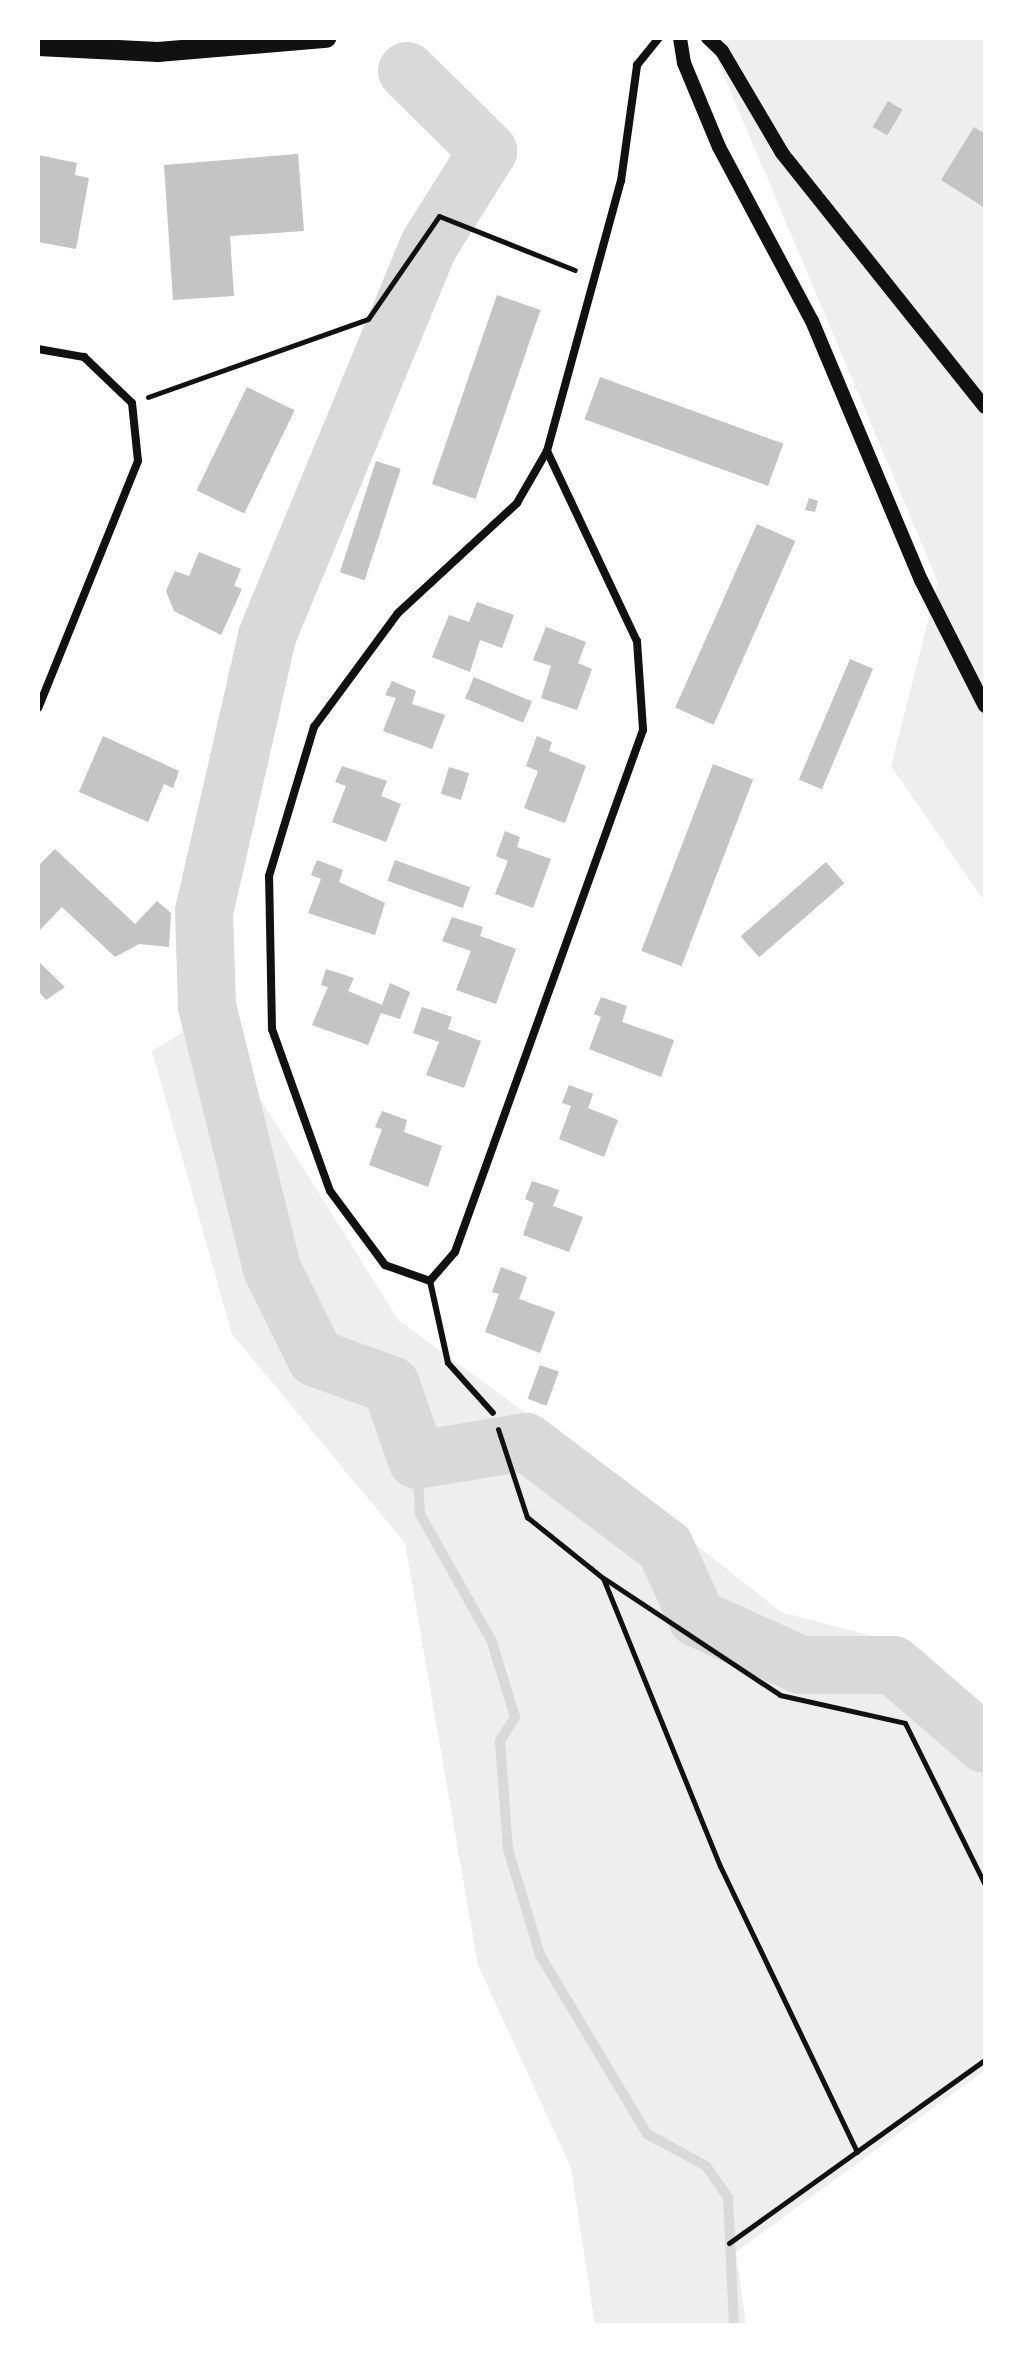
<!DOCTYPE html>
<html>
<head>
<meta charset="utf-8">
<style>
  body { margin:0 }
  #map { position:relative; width:1023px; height:2363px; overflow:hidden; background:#fff; font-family:Lato,sans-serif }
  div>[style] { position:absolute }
  .green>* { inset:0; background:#eee }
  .stream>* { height:10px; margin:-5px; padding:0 5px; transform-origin:5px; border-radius:5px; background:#d9d9d9 }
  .river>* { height:58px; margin:-29px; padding:0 29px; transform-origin:29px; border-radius:29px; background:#d9d9d9 }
  .building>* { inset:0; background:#c4c4c4; transform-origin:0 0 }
  .path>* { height:5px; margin:-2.5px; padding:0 2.5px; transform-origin:2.5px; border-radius:2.5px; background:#111 }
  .service>* { height:6px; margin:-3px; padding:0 3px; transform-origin:3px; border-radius:3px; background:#111 }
  .minor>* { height:8px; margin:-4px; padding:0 4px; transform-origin:4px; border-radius:4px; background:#111 }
  .tertiary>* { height:14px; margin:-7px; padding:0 7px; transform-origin:7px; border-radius:7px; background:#111 }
  .primary>* { height:20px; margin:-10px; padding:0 10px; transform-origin:10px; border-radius:10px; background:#111 }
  span { translate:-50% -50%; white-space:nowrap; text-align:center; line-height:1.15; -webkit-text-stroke:6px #fff; paint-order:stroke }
  .frame { position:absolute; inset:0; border:40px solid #fff; pointer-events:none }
</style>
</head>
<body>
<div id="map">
  <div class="green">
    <i style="clip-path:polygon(708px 38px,985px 38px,985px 902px,891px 766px,938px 582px)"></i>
    <i style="clip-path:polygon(209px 1017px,398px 1320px,563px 1440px,781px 1612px,921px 1649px,985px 1708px,985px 2070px,736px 2252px,746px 2325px,595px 2325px,571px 2168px,478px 1965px,405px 1543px,232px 1334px,152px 1051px)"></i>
  </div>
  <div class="stream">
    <i style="left:417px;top:1460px;width:54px;rotate:86.8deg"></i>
    <i style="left:420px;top:1514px;width:147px;rotate:60.6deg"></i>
    <i style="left:492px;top:1642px;width:78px;rotate:73deg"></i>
    <i style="left:515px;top:1717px;width:28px;rotate:122deg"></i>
    <i style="left:500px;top:1741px;width:108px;rotate:85.8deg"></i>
    <i style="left:508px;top:1849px;width:111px;rotate:73.2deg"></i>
    <i style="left:540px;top:1955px;width:209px;rotate:59.1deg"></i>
    <i style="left:647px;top:2134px;width:67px;rotate:28.5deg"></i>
    <i style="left:706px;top:2166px;width:39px;rotate:55deg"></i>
    <i style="left:728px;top:2198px;width:127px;rotate:87.3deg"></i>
  </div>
  <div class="river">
    <i style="left:407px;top:71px;width:114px;rotate:44.6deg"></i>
    <i style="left:488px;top:151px;width:111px;rotate:122.1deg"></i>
    <i style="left:429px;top:245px;width:424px;rotate:112.5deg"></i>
    <i style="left:267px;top:637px;width:281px;rotate:102.9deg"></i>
    <i style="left:204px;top:911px;width:95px;rotate:88.2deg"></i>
    <i style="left:207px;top:1006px;width:271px;rotate:76.1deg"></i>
    <i style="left:272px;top:1269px;width:99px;rotate:63.7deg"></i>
    <i style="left:316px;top:1358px;width:80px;rotate:19.8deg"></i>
    <i style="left:391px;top:1385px;width:79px;rotate:70.9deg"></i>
    <i style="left:417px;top:1460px;width:110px;rotate:-9.4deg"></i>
    <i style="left:526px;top:1442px;width:174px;rotate:37.1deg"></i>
    <i style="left:665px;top:1547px;width:78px;rotate:65.7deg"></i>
    <i style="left:697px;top:1618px;width:114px;rotate:24.3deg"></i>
    <i style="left:801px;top:1665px;width:92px"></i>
    <i style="left:893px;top:1665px;width:121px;rotate:40.7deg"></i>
  </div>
  <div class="building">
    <i style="left:888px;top:101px;width:17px;height:30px;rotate:31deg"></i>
    <i style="clip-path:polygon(974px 127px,985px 134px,985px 208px,941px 180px)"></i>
    <i style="clip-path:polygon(298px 154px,304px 231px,230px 236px,234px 296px,173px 300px,164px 165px)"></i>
    <i style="clip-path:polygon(38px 155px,77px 163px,75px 175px,89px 178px,76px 249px,38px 242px)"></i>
    <i style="left:497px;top:295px;width:46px;height:200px;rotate:19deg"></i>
    <i style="left:600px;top:377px;width:195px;height:45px;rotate:20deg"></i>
    <i style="left:247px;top:387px;width:53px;height:115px;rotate:26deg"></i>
    <i style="left:376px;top:461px;width:26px;height:117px;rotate:18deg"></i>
    <i style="clip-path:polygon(809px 498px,818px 501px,815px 512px,805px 510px)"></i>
    <i style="left:757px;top:524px;width:42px;height:201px;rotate:24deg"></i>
    <i style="clip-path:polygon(199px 552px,241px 569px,234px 586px,242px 589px,221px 635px,174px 611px,166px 591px,175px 571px,189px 576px)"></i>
    <i style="clip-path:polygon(477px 602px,514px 615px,502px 648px,480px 640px,470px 672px,432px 657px,449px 615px,469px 622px)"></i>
    <i style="clip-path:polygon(546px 627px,586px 642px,578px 663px,592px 669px,577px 710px,541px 698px,551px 666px,533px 660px)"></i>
    <i style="left:850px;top:659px;width:25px;height:131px;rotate:23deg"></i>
    <i style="left:474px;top:677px;width:63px;height:23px;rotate:23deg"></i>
    <i style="clip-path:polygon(392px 681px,416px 691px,412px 704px,445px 715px,432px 749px,383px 731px,396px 698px,385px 695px)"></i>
    <i style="clip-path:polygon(103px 736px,179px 771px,173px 788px,164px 784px,148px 822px,79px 792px)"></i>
    <i style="clip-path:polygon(537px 736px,552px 742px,549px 751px,586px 766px,565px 823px,524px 808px,538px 771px,526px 766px)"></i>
    <i style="left:713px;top:764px;width:43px;height:200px;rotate:21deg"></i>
    <i style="clip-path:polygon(342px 766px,387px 781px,381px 796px,401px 804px,386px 842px,332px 822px,346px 786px,335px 782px)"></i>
    <i style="left:449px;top:767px;width:21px;height:28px;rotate:17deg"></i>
    <i style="clip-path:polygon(505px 831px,520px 837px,517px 847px,551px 859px,533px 908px,495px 894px,508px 861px,496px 856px)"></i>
    <i style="clip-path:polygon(55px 849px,135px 924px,157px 901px,171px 913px,169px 947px,139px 944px,115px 957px,62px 907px,38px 932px,38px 866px)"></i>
    <i style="clip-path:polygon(317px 860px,343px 870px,339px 882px,385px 903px,375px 935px,308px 913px,321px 879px,311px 875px)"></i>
    <i style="left:395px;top:860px;width:80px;height:22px;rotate:20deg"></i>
    <i style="left:826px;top:862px;width:28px;height:113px;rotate:49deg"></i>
    <i style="clip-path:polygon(452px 917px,483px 927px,480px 936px,516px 949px,496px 1004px,456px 990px,471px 951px,442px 941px)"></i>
    <i style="clip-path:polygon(38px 961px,65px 987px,46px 1000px,38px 991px)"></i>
    <i style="clip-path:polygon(326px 969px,354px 978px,348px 991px,382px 1005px,390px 983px,410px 992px,400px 1019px,381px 1013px,368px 1045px,312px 1025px,328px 987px,321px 985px)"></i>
    <i style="clip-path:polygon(601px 997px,627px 1006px,622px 1022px,674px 1040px,661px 1077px,589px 1049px,601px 1017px,594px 1014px)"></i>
    <i style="clip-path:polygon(422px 1007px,452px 1017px,448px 1029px,481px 1041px,464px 1088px,426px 1075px,439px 1042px,413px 1033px)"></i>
    <i style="clip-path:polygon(569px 1085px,593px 1094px,588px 1108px,618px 1120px,604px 1157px,559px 1139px,571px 1106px,562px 1103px)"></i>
    <i style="clip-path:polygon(382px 1111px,407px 1120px,404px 1132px,442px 1146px,428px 1187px,369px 1165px,382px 1129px,375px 1127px)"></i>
    <i style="clip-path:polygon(532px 1181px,559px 1190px,553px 1206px,583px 1217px,569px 1252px,523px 1235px,534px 1203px,525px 1199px)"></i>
    <i style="clip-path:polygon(501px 1267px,527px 1277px,519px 1299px,555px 1312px,540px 1353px,485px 1332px,499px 1294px,492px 1292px)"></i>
    <i style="left:540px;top:1365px;width:20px;height:36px;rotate:20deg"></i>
  </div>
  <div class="path">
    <i style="left:148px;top:397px;width:233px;rotate:-19.5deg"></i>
    <i style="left:368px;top:319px;width:125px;rotate:-55.4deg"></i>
    <i style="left:439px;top:216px;width:146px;rotate:21.7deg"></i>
    <i style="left:498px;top:1429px;width:93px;rotate:71.8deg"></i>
    <i style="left:527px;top:1517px;width:97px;rotate:38.8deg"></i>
    <i style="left:603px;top:1578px;width:311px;rotate:67.9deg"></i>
    <i style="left:720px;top:1866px;width:317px;rotate:64.4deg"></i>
    <i style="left:605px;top:1579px;width:210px;rotate:33.5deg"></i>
    <i style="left:780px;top:1695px;width:128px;rotate:12.6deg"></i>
    <i style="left:905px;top:1723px;width:181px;rotate:63.7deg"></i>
    <i style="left:729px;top:2243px;width:315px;rotate:-35.6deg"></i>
  </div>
  <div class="service">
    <i style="left:430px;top:1281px;width:84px;rotate:77.6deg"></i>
    <i style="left:448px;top:1363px;width:67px;rotate:48deg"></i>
  </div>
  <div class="minor">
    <i style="left:38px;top:349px;width:47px;rotate:9.9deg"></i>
    <i style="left:84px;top:357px;width:66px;rotate:43.8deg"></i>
    <i style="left:132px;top:403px;width:58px;rotate:84.1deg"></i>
    <i style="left:138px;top:461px;width:266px;rotate:112deg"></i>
    <i style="left:547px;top:451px;width:210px;rotate:64.7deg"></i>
    <i style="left:637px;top:641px;width:89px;rotate:86.1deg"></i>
    <i style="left:643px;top:730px;width:555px;rotate:109.81deg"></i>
    <i style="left:455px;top:1252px;width:38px;rotate:131deg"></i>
    <i style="left:430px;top:1281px;width:48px;rotate:-160.4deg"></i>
    <i style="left:385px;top:1265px;width:92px;rotate:-126.6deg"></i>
    <i style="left:330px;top:1191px;width:172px;rotate:-109.7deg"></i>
    <i style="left:272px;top:1029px;width:153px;rotate:-91.1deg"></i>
    <i style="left:269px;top:876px;width:156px;rotate:-73.2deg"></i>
    <i style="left:314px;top:727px;width:142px;rotate:-53.6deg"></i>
    <i style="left:398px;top:613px;width:162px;rotate:-42.7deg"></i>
    <i style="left:517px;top:503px;width:60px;rotate:-60deg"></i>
    <i style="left:547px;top:451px;width:280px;rotate:-74.7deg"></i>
    <i style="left:621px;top:181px;width:117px;rotate:-82.1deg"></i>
    <i style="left:637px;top:65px;width:35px;rotate:-51deg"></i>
  </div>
  <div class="tertiary">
    <i style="left:680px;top:38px;width:25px;rotate:81deg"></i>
    <i style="left:684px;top:63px;width:91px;rotate:67.4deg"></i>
    <i style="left:719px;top:147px;width:197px;rotate:61.9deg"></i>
    <i style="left:812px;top:321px;width:281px;rotate:67.2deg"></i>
    <i style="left:921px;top:580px;width:141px;rotate:63.1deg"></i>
    <i style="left:708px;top:38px;width:19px;rotate:43deg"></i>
    <i style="left:722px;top:51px;width:118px;rotate:59.5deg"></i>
    <i style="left:782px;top:153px;width:325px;rotate:51.4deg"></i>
  </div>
  <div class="primary">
    <i style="left:38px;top:46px;width:120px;rotate:2.9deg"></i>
    <i style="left:158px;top:52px;width:169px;rotate:-4.8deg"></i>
  </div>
  <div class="frame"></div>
</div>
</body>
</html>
